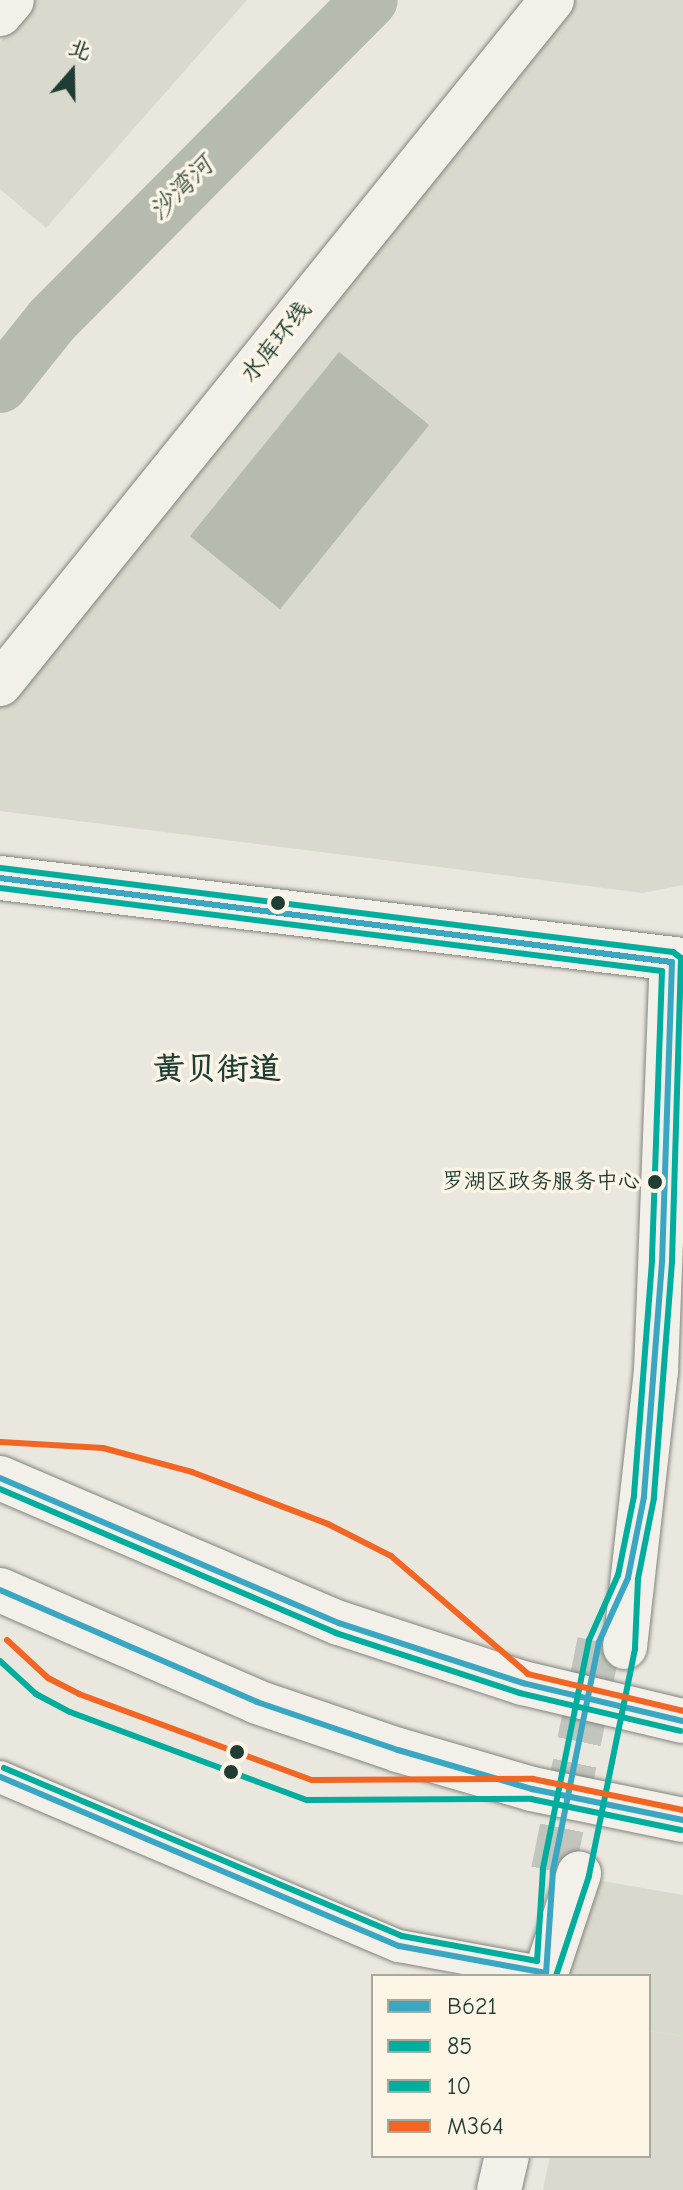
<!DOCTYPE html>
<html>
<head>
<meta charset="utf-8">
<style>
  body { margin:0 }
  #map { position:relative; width:683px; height:2190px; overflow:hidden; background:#eae7df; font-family:"Comic Neue","LXGW WenKai TC",sans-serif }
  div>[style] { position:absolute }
  .built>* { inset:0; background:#dbd9cf }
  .green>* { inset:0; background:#dad9cd }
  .water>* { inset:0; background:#b6bbaf; transform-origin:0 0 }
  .river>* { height:56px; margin:-28px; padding:0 28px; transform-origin:28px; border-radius:28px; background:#b6bbaf }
  .secondary-tunnel>* { height:44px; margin-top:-22px; transform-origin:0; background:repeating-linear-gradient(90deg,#c1c5bd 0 44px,transparent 0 66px) }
  .roads { filter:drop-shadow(0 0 2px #80847f) drop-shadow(0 0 2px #80847f) }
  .street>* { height:32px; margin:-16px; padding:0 16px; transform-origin:16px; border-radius:16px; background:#f3f0ea }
  .secondary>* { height:44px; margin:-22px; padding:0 22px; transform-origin:22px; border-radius:22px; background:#f3f0ea }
  .highway>* { height:44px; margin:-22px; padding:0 22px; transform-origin:22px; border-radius:22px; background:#f3f0ea }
  .bus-1>* { height:6px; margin:-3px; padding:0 3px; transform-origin:3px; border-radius:3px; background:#3aa7c2 }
  .bus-2>* { height:6px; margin:-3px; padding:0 3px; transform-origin:3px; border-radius:3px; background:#01ad9c }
  .bus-3>* { height:6px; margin:-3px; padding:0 3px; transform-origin:3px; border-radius:3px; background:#01ad9c }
  .bus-4>* { height:6px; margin:-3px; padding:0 3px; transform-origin:3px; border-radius:3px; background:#f26522 }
  .dots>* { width:22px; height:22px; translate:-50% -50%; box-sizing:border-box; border:4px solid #fcf5e5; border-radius:50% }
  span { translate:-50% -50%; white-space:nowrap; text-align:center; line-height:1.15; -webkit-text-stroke:7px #fcf5e5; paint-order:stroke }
  .bus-label { font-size:22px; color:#1f3d34 }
  .right { translate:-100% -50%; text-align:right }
  .street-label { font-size:24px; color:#1f3d34 }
  .water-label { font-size:26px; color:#455d53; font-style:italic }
  .district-label { font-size:32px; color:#1f3d34; font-weight:700 }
  .legend { position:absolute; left:371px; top:1974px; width:280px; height:184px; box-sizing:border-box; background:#fcf5e5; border:2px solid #a4ab9e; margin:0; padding:10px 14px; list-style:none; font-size:24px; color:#1f3d34 }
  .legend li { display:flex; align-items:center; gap:16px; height:40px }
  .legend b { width:40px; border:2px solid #a4ab9e }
  .north { position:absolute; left:32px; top:32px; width:80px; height:80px; -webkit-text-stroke:6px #fcf5e5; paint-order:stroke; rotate:20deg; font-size:22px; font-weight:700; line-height:32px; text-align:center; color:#1f3d34 }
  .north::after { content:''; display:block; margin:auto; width:28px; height:36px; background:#1f3d34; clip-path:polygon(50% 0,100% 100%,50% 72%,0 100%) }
</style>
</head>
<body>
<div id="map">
  <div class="built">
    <i style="clip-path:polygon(649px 2031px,683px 2036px,683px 2190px,543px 2190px,550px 2156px,649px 2156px)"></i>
  </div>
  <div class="green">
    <i style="clip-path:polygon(36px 0,247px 0,46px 228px,0 189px,0 42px)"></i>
    <i style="clip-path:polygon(528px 0,683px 0,683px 885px,643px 893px,0 811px,0 661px)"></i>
    <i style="clip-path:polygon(585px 1878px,683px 1895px,683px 2036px,649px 2031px,649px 1976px,568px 1976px)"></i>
  </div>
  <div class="water">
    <i style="left:339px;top:352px;width:116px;height:237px;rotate:39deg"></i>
  </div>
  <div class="river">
    <i style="left:0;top:385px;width:83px;rotate:-51.3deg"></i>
    <i style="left:52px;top:320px;width:451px;rotate:-45.2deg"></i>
  </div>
  <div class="secondary-tunnel">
    <i style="left:553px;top:1871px;width:234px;rotate:-78.6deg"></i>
  </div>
  <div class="roads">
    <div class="street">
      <i style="left:0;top:1777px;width:433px;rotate:23deg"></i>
      <i style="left:399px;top:1946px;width:149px;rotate:10.4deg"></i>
    </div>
    <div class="secondary">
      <i style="left:0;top:14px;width:18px;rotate:-49deg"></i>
      <i style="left:0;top:684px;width:879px;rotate:-51.1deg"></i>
      <i style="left:0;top:878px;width:688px;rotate:6.85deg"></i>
      <i style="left:625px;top:1647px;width:278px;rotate:-83.6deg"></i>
      <i style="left:656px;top:1371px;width:409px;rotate:-87.8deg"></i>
      <i style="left:545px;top:1976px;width:108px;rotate:-71.6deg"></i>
      <i style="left:499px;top:2190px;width:35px;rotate:-77deg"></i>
    </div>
    <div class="highway">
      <i style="left:0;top:1478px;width:369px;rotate:23.2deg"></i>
      <i style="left:339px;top:1623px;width:194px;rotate:18.1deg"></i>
      <i style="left:523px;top:1683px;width:164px;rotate:13.4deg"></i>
      <i style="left:0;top:1590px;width:280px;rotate:23.5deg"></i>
      <i style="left:257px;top:1702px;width:149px;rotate:18.8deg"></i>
      <i style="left:398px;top:1750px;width:140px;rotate:16.2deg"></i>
      <i style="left:532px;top:1789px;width:154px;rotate:11.6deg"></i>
    </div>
  </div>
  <div class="bus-1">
    <i style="left:0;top:878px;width:677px;rotate:7.13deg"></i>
    <i style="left:672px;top:962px;width:300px;rotate:91.9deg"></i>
    <i style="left:662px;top:1262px;width:236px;rotate:94.4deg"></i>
    <i style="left:644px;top:1497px;width:83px;rotate:101.2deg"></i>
    <i style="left:628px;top:1578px;width:70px;rotate:114.4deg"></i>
    <i style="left:599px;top:1642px;width:234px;rotate:101.4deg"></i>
    <i style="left:553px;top:1871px;width:102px;rotate:93.9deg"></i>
    <i style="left:546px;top:1973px;width:149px;rotate:-169.6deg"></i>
    <i style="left:399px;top:1946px;width:433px;rotate:-157deg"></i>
    <i style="left:0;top:1478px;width:369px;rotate:23.2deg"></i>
    <i style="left:339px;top:1623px;width:194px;rotate:18.1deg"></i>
    <i style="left:523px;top:1683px;width:164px;rotate:13.4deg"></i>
    <i style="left:0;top:1590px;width:280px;rotate:23.5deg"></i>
    <i style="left:257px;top:1702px;width:149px;rotate:18.8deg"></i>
    <i style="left:398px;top:1750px;width:140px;rotate:16.2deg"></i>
    <i style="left:532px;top:1789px;width:154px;rotate:11.6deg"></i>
  </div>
  <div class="bus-2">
    <i style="left:0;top:888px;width:667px;rotate:7.15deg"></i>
    <i style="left:662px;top:971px;width:290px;rotate:92deg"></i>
    <i style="left:652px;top:1261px;width:236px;rotate:94.4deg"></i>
    <i style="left:634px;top:1496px;width:81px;rotate:101.4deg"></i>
    <i style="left:618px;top:1575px;width:71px;rotate:114deg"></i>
    <i style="left:589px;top:1640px;width:234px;rotate:101.4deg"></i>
    <i style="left:543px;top:1869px;width:92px;rotate:93.7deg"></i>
    <i style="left:537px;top:1961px;width:137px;rotate:-169.5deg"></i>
    <i style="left:402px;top:1936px;width:432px;rotate:-157.1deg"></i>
    <i style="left:0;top:1489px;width:366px;rotate:23.2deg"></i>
    <i style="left:336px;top:1633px;width:194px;rotate:18.1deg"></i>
    <i style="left:520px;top:1693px;width:165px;rotate:13.3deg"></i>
    <i style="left:0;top:1661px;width:49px;rotate:42.5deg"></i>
    <i style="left:36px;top:1694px;width:38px;rotate:28deg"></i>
    <i style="left:70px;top:1712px;width:253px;rotate:20.4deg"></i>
    <i style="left:307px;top:1800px;width:224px;rotate:-0.3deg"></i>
    <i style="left:531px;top:1799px;width:153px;rotate:11.7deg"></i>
  </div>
  <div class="bus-3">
    <i style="left:1px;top:868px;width:677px;rotate:7.13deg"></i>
    <i style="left:673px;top:952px;width:10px;rotate:37deg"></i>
    <i style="left:681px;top:958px;width:304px;rotate:91.7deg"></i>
    <i style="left:672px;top:1262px;width:237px;rotate:94.4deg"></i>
    <i style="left:654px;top:1498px;width:83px;rotate:101.2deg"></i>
    <i style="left:638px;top:1579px;width:70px;rotate:92.5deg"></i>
    <i style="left:635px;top:1649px;width:232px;rotate:101.5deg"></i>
    <i style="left:589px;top:1876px;width:105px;rotate:108.3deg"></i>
  </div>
  <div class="bus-4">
    <i style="left:1px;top:1442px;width:102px;rotate:3.4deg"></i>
    <i style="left:103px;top:1448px;width:92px;rotate:15.1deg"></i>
    <i style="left:192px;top:1472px;width:146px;rotate:20.9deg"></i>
    <i style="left:328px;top:1524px;width:71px;rotate:26.9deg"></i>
    <i style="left:391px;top:1556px;width:181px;rotate:40.7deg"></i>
    <i style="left:528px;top:1674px;width:159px;rotate:13.4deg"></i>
    <i style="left:7px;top:1640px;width:56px;rotate:42.8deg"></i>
    <i style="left:48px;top:1678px;width:35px;rotate:27deg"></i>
    <i style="left:79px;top:1694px;width:248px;rotate:20.3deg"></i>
    <i style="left:312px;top:1780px;width:221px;rotate:-0.3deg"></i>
    <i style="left:533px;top:1779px;width:153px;rotate:11.7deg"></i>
  </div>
  <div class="dots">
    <i style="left:278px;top:903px;background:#1f3d34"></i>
    <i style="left:655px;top:1182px;background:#1f3d34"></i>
    <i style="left:237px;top:1752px;background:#1f3d34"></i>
    <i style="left:231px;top:1772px;background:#1f3d34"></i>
  </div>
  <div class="bus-label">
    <span class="right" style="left:640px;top:1182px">罗湖区政务服务中心</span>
  </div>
  <div class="street-label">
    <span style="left:276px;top:342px;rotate:-51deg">水库环线</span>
  </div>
  <div class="water-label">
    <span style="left:182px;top:189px;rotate:-45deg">沙湾河</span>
  </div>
  <div class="district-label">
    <span style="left:217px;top:1069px">黄贝街道</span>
  </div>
  <ul class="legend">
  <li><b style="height:10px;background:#3aa7c2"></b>B621</li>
  <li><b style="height:10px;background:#01ad9c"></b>85</li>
  <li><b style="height:10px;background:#01ad9c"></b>10</li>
  <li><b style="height:10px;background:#f26522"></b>M364</li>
  </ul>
  <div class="north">北</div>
</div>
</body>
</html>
